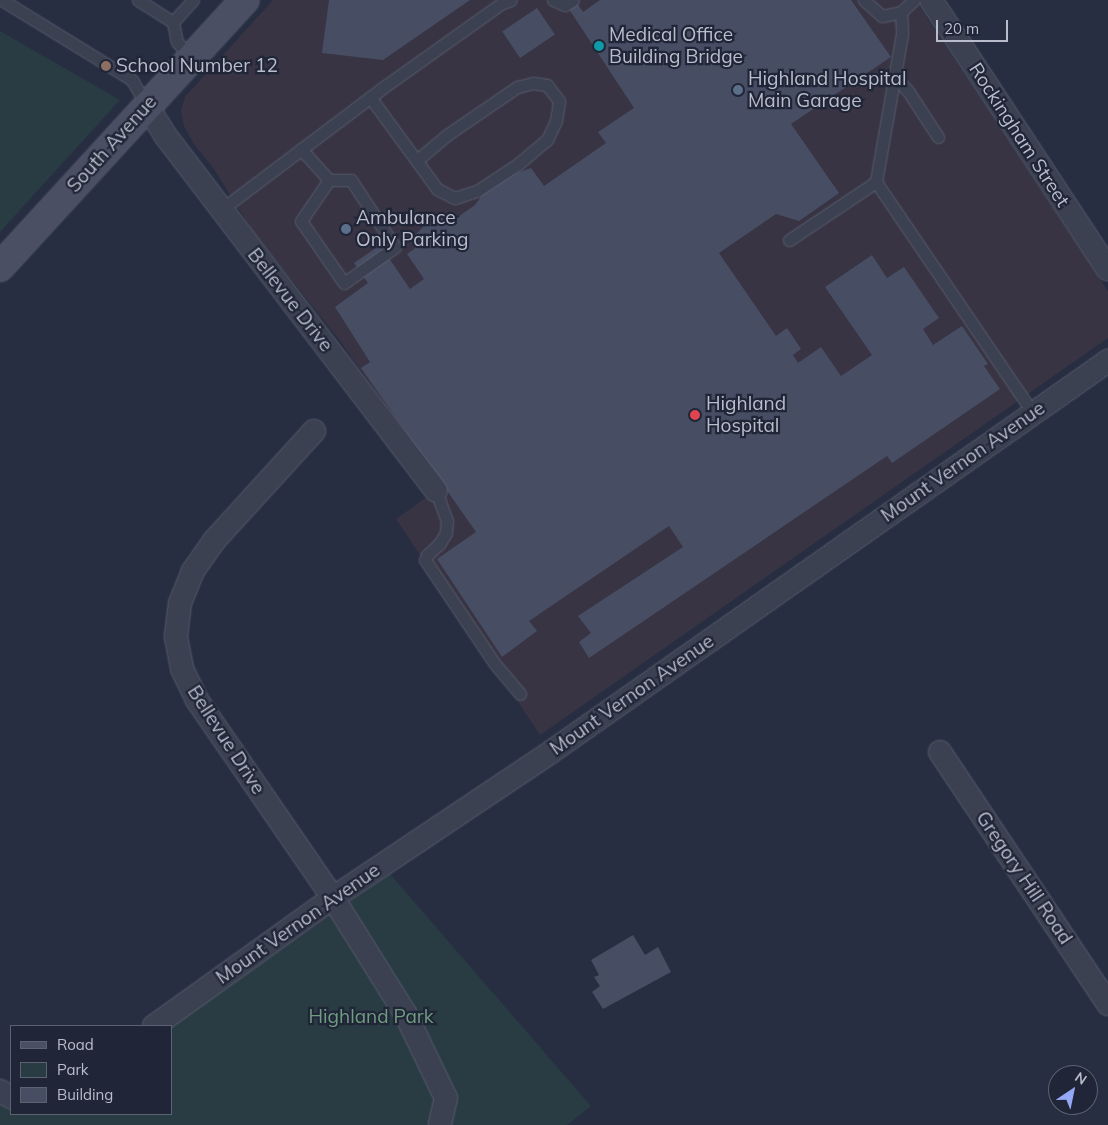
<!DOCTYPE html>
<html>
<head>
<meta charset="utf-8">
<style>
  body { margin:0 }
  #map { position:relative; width:1108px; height:1125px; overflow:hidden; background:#272e42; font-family:Mulish,sans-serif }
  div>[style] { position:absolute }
  .medical>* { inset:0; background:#383443 }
  .green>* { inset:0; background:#293b43 }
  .building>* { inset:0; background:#474e64; transform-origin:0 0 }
  .roads { filter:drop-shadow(0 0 1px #575c6c) drop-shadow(0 0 1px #575c6c) }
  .lane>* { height:11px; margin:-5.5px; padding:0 5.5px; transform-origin:5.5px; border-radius:5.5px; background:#3c4152 }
  .street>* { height:22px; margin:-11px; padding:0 11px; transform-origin:11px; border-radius:11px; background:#3c4152 }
  .secondary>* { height:28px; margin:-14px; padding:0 14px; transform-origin:14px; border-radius:14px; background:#4a4f64 }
  .dots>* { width:14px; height:14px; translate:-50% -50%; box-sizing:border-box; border:2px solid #202637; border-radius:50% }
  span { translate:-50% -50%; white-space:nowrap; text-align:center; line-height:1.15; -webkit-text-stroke:4.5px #202637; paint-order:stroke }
  .poi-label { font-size:19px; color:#b9bdcb }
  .left { translate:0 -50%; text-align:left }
  .street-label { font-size:19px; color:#b9bdcb }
  .park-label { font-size:19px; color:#709c82 }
  .legend { position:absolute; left:10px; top:1025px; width:162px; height:90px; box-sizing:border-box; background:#202637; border:1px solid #5d6272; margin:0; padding:6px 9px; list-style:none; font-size:15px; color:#b9bdcb }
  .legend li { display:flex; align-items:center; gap:10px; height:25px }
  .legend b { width:25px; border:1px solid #5d6272 }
  .north { position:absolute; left:1048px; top:1065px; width:50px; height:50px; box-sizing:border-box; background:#202637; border:1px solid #5d6272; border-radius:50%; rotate:34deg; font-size:14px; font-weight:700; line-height:20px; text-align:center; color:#b9bdcb }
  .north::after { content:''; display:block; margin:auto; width:18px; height:22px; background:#94a8f6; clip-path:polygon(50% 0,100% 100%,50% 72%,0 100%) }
  .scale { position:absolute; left:936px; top:20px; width:72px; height:22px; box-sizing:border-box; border:2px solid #b9bdcb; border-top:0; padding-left:6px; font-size:15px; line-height:18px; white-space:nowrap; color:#b9bdcb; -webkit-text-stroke:4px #202637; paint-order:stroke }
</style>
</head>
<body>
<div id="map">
  <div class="medical">
    <i style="clip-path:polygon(273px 0,915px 0,1108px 291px,1108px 338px,540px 735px,396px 519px,441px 487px,341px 342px,252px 230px,214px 169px,194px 144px,184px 126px,181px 111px,185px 97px)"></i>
  </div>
  <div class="green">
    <i style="clip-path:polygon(0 31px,120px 100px,0 232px)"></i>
    <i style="clip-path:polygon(390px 874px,591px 1106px,567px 1125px,0 1125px,0 1105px,11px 1110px,11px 1114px,171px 1114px,171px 1027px)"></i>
  </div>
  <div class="building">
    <i style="clip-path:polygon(329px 0,470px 0,383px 60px,322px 53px)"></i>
    <i style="clip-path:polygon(563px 0,575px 0,583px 12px,600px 0,851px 0,891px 57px,791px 124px,839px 193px,799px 221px,776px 214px,719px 253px,776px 336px,787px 328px,801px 349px,793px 355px,798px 363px,821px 347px,841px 376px,872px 355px,825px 287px,872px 255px,887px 278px,904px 267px,939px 318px,923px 329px,933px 345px,962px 326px,988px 364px,984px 366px,1000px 389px,892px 463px,887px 456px,589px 658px,579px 642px,591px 633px,578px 616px,683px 547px,669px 526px,529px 621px,537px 631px,502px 657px,437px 559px,476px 532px,361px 368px,370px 362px,335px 307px,368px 283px,354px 263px,380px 245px,410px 289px,424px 279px,407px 254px,424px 242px,413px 237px,427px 223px,441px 218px,455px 219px,475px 205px,486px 190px,504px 177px,531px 168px,544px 186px,606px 143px,598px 132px,634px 108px)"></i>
    <i style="left:537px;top:8px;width:32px;height:42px;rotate:56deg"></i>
    <i style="clip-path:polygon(633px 935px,645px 955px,658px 947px,671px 972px,603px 1009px,592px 992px,600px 986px,594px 977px,599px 975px,591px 960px)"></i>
  </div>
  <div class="roads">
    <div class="lane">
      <i style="left:2px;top:0;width:153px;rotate:31.6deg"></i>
      <i style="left:132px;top:80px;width:30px;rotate:60deg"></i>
      <i style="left:138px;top:0;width:41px;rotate:32.2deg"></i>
      <i style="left:173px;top:22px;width:20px;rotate:79deg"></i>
      <i style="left:177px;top:42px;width:23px;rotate:47deg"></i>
      <i style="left:553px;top:0;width:13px;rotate:23deg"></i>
      <i style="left:565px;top:5px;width:9px;rotate:-32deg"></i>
      <i style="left:864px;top:0;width:24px;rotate:42deg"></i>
      <i style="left:882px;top:16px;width:19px;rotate:-12deg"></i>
      <i style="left:901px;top:12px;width:18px;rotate:-43deg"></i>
      <i style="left:901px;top:12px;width:22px;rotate:87deg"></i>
      <i style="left:902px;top:34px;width:150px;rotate:100deg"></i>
      <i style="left:876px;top:182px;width:279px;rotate:55.8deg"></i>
      <i style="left:173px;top:22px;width:30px;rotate:-48deg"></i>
      <i style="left:895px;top:77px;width:19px;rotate:47deg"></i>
      <i style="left:908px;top:91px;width:55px;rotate:56.9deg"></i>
      <i style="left:370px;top:97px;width:114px;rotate:53.9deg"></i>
      <i style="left:437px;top:189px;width:20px;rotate:27deg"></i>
      <i style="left:455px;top:198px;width:23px;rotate:-18deg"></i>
      <i style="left:477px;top:191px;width:49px;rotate:-33.4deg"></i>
      <i style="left:518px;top:164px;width:38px;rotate:-40deg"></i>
      <i style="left:547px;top:140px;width:21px;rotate:-65deg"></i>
      <i style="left:556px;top:121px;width:20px;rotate:-81deg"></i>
      <i style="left:559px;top:101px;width:20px;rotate:-127deg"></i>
      <i style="left:547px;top:85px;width:14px;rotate:-172deg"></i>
      <i style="left:533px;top:83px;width:16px;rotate:166deg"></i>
      <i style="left:517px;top:87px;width:85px;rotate:145.6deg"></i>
      <i style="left:447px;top:135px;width:39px;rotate:140deg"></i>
      <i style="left:301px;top:149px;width:42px;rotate:47.9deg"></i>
      <i style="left:329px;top:180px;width:22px"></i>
      <i style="left:351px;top:180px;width:80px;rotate:56.7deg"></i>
      <i style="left:395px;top:247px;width:62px;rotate:144.8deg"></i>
      <i style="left:344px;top:283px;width:75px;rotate:-124.7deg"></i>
      <i style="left:301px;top:221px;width:50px;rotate:-55.7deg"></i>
      <i style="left:222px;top:209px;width:199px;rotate:-37deg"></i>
      <i style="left:381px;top:89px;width:148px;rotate:-35.4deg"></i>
      <i style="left:502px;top:3px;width:9px;rotate:-18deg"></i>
      <i style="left:789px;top:240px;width:105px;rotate:-33.7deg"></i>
      <i style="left:436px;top:491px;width:32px;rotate:70deg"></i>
      <i style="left:447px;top:521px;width:12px;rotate:95deg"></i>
      <i style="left:446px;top:533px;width:13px;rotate:122deg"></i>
      <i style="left:439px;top:544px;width:16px;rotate:137deg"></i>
      <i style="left:427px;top:555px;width:5px;rotate:112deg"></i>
      <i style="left:425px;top:560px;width:125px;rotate:56.1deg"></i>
      <i style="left:495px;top:664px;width:39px;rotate:50deg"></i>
    </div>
    <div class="street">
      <i style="left:931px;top:0;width:322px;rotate:56.7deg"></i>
      <i style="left:147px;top:106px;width:34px;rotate:58deg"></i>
      <i style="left:165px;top:135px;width:447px;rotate:52.7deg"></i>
      <i style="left:314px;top:431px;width:149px;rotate:132.3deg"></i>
      <i style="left:214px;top:541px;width:37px;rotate:125deg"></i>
      <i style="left:193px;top:571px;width:35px;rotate:112deg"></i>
      <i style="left:180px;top:603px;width:34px;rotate:97deg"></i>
      <i style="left:176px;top:637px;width:33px;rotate:79deg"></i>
      <i style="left:182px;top:669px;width:34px;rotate:64deg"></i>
      <i style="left:197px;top:700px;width:240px;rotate:55.5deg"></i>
      <i style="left:333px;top:898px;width:138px;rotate:58deg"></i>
      <i style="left:406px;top:1015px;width:92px;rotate:64.3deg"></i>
      <i style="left:446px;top:1098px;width:28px;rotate:103deg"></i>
      <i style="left:940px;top:752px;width:303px;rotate:56.3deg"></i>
      <i style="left:154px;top:1026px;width:220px;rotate:-35.6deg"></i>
      <i style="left:333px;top:898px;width:262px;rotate:-33.8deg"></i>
      <i style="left:551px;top:752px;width:681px;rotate:-35.07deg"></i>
      <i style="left:0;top:1091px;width:13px;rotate:29deg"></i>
    </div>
    <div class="secondary">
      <i style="left:0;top:267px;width:362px;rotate:-47.5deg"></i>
    </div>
  </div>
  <div class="dots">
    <i style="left:599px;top:46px;background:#0f9aa8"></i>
    <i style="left:106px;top:66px;background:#8d6e63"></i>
    <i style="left:738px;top:90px;background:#5c6f8a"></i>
    <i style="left:346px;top:229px;background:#5c6f8a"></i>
    <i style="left:695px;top:415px;background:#e0444e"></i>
  </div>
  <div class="poi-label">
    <span class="left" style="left:609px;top:46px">Medical Office<br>Building Bridge</span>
    <span class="left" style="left:116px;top:66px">School Number 12</span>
    <span class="left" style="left:748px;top:90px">Highland Hospital<br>Main Garage</span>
    <span class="left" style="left:356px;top:229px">Ambulance<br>Only Parking</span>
    <span class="left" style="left:706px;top:415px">Highland<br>Hospital</span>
  </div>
  <div class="street-label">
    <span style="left:1019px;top:135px;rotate:57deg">Rockingham Street</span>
    <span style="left:112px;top:144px;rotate:-48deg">South Avenue</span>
    <span style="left:290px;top:300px;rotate:52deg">Bellevue Drive</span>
    <span style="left:963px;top:462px;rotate:-35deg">Mount Vernon Avenue</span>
    <span style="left:632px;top:695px;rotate:-35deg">Mount Vernon Avenue</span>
    <span style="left:226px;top:740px;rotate:57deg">Bellevue Drive</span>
    <span style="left:1024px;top:878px;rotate:56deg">Gregory Hill Road</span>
    <span style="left:298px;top:924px;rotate:-35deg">Mount Vernon Avenue</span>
  </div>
  <div class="park-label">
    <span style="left:371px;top:1017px">Highland Park</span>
  </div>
  <ul class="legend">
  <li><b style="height:6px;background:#4a4f64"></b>Road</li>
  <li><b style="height:14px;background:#293b43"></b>Park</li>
  <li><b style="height:14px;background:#474e64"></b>Building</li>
  </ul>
  <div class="north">N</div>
  <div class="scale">20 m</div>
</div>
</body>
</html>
